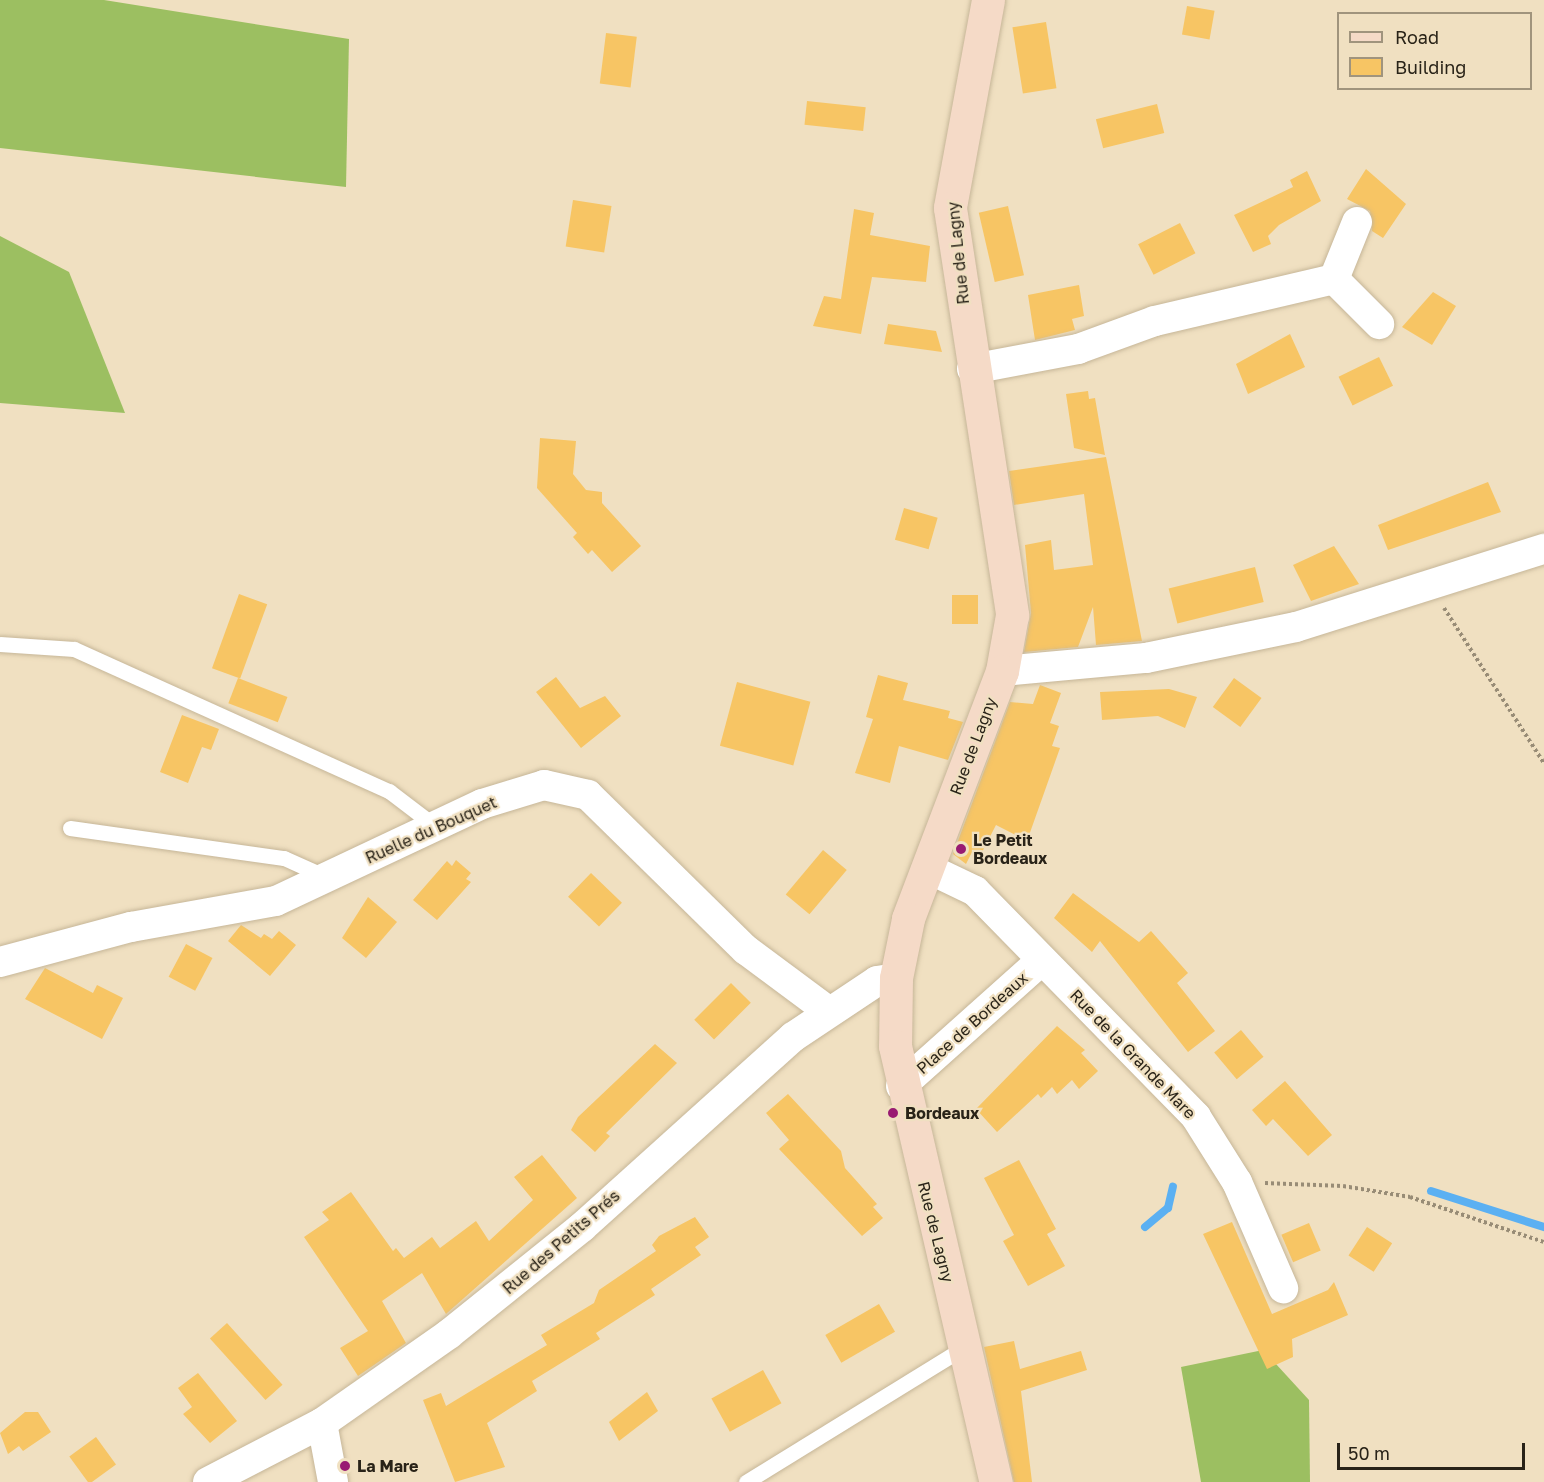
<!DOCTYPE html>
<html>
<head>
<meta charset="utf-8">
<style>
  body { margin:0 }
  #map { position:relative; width:1544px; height:1482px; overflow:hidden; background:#f0e0c1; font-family:"Golos Text",sans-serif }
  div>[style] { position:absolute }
  .forest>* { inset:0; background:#9cbf61 }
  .stream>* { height:8px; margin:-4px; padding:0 4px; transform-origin:4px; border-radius:4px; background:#5bb0f2 }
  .building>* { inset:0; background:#f7c564; transform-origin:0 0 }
  .path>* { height:4px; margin-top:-2px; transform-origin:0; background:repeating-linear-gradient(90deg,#988c76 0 3px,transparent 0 6px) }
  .roads { filter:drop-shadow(0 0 2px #c6b698) drop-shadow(0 0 2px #c6b698) }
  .lane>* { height:15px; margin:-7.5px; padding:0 7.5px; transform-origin:7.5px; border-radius:7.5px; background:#fff }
  .street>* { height:30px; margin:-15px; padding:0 15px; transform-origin:15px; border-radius:15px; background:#fff }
  .secondary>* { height:33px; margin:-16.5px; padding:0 16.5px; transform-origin:16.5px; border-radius:16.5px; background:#f5dac7 }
  .dots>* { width:16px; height:16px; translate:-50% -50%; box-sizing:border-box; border:3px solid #f0e0c1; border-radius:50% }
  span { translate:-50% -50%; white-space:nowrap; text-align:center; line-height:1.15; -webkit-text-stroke:4.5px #f0e0c1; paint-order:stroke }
  .street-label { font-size:16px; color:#292318 }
  .poi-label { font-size:16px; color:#292318; font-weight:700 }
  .left { translate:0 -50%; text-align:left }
  .legend { position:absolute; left:1337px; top:12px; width:195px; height:78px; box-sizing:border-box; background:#f0e0c1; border:2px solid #a0947d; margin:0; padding:8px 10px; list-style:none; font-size:18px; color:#292318 }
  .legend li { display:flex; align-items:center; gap:12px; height:30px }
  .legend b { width:30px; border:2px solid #a0947d }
  .scale { position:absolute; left:1337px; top:1443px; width:188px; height:27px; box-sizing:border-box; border:3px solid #292318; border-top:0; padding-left:8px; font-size:18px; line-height:21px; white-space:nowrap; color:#292318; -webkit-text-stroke:4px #f0e0c1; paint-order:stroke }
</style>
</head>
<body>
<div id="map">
  <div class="forest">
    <i style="clip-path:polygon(0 0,104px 0,349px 39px,346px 187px,0 148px)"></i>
    <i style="clip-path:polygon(0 236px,69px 272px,125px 413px,0 403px)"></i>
    <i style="clip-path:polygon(1263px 1350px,1309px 1400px,1310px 1482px,1201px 1482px,1181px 1367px)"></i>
  </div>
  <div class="stream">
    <i style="left:1431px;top:1191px;width:119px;rotate:17.7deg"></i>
    <i style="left:1145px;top:1227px;width:30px;rotate:-40deg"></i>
    <i style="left:1168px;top:1208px;width:22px;rotate:-77deg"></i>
  </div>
  <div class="building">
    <i style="left:1187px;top:6px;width:28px;height:29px;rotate:10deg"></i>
    <i style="left:1046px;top:22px;width:67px;height:34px;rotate:81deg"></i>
    <i style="left:606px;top:33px;width:31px;height:51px;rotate:7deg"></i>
    <i style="left:807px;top:101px;width:59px;height:24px;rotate:6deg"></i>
    <i style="left:1157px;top:104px;width:30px;height:63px;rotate:76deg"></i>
    <i style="clip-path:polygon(1366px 169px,1406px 204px,1383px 238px,1372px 231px,1370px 211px,1347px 199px)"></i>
    <i style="clip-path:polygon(1307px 171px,1321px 201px,1279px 225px,1268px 236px,1271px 244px,1253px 252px,1234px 215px,1293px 187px,1290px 180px)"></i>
    <i style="left:573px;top:200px;width:39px;height:47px;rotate:9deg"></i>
    <i style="left:1008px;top:206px;width:71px;height:30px;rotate:77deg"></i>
    <i style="clip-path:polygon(854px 209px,874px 213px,870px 235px,930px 246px,926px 282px,872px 277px,861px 334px,813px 326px,824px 296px,841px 299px)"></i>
    <i style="left:1180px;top:223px;width:34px;height:47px;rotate:63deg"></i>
    <i style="clip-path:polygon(1079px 285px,1084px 316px,1072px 319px,1075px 330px,1035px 340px,1028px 295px)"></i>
    <i style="clip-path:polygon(1433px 292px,1456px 306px,1432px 345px,1402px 327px)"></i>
    <i style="clip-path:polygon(888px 324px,936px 331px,942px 352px,884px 344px)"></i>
    <i style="clip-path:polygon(1290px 334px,1305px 367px,1248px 394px,1236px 364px)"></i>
    <i style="left:1379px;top:357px;width:32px;height:45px;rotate:64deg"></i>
    <i style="clip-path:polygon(1088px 391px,1089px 399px,1095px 398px,1105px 455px,1074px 448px,1066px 394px)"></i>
    <i style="clip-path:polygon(540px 438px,576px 441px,573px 474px,586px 490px,602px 492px,602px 503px,641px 546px,612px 572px,592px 550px,588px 554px,573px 537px,577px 533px,537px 488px)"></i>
    <i style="clip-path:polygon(1106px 457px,1142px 641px,1096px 645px,1093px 607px,1078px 647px,1024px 652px,1031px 613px,1025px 545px,1051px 540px,1054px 570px,1093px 565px,1084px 494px,1014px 505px,1009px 471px)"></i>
    <i style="clip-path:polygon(1488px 482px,1501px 512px,1388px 550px,1378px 525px)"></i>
    <i style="left:904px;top:508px;width:35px;height:33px;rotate:16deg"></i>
    <i style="clip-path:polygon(1334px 546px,1359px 584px,1311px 601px,1293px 565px)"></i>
    <i style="left:1255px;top:567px;width:36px;height:89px;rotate:76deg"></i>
    <i style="left:239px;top:594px;width:30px;height:79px;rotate:20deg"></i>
    <i style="left:952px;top:595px;width:26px;height:29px"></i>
    <i style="clip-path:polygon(878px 675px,908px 683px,903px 700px,950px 711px,948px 718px,963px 722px,948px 760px,899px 746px,890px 783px,855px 773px,873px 719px,866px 717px)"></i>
    <i style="clip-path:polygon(556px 677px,580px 708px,605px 696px,621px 716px,581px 748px,536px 692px)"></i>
    <i style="left:238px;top:678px;width:53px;height:27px;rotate:21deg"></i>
    <i style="left:1234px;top:678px;width:34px;height:36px;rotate:36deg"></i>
    <i style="left:737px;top:682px;width:76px;height:66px;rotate:15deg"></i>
    <i style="clip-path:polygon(1040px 685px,1061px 693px,1050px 723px,1059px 726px,1052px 746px,1060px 748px,1027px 841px,996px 825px,979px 858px,972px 852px,966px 864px,953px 854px,1010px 702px,1033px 704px)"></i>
    <i style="clip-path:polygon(1169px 689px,1197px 697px,1185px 728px,1158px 716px,1102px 720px,1100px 692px)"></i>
    <i style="clip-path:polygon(182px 715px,219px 729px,211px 750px,202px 747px,188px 783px,160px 772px)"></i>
    <i style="left:823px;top:850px;width:31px;height:58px;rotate:40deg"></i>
    <i style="clip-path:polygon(456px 860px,471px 873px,466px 879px,471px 882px,437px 920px,413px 900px,447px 861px,452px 866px)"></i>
    <i style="left:591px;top:873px;width:43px;height:33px;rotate:44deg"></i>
    <i style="clip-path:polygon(1073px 893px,1139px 942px,1151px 931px,1188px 973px,1177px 983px,1215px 1031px,1188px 1052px,1100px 941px,1092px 952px,1054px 918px)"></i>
    <i style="clip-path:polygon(368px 897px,397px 922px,366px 958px,342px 938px)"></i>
    <i style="clip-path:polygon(241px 925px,261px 938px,264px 934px,272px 939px,279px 931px,296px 945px,270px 976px,228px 941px)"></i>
    <i style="left:186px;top:944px;width:30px;height:37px;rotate:28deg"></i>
    <i style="clip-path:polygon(45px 968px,93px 993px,97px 985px,123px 998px,102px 1039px,25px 999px)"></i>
    <i style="left:731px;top:983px;width:28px;height:52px;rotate:45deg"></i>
    <i style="clip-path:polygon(1057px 1026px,1085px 1050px,1081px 1053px,1098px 1071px,1079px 1089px,1072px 1080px,1057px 1094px,1052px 1087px,1041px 1098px,1038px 1094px,997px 1132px,976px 1109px)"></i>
    <i style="left:1241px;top:1030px;width:35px;height:35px;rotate:50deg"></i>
    <i style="clip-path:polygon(655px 1044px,677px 1063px,606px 1133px,610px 1136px,595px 1152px,571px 1130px,578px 1117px)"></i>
    <i style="clip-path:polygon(1285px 1081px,1332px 1135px,1308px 1156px,1273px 1119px,1266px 1126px,1252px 1110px)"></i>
    <i style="clip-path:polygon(788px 1094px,841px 1151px,845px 1168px,877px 1204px,873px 1207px,883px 1218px,862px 1236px,779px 1149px,789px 1140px,766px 1113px)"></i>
    <i style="clip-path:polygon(542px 1155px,577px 1198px,446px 1314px,422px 1273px,382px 1301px,406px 1343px,358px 1376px,340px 1348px,368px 1331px,304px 1237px,329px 1220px,322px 1212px,351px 1192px,393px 1251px,396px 1248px,404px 1258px,432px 1237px,440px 1248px,476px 1221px,489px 1241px,533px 1200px,514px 1177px)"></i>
    <i style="clip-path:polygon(1019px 1160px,1056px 1229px,1047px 1234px,1065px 1266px,1028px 1286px,1003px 1241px,1014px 1235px,984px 1178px)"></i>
    <i style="clip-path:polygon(695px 1217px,709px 1237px,695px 1247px,701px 1255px,651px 1289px,655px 1295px,596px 1333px,600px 1339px,532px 1381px,537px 1391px,487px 1423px,505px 1467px,455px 1482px,423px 1400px,441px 1393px,446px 1406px,547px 1345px,541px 1335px,594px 1303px,599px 1290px,656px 1251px,652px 1245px,659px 1236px)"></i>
    <i style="clip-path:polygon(1232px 1222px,1272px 1314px,1328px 1290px,1334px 1282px,1348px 1315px,1292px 1339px,1293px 1357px,1267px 1369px,1203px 1234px)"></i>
    <i style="left:1309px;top:1223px;width:30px;height:30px;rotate:67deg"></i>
    <i style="left:1367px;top:1227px;width:30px;height:34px;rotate:33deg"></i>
    <i style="left:879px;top:1304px;width:32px;height:62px;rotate:60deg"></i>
    <i style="left:227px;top:1323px;width:83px;height:23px;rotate:48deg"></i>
    <i style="clip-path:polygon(1014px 1341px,1020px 1369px,1081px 1351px,1087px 1370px,1021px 1391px,1032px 1482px,1014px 1482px,984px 1347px)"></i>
    <i style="left:763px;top:1370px;width:38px;height:59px;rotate:61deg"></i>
    <i style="clip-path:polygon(198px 1373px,237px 1421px,210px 1443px,183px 1414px,192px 1407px,178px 1388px)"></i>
    <i style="clip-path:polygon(647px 1392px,658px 1411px,619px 1441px,609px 1422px)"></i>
    <i style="clip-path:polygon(25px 1412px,38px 1412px,51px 1432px,23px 1451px,19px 1446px,8px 1454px,0 1433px)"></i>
    <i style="left:96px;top:1437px;width:34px;height:33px;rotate:54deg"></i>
  </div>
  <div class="path">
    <i style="left:1444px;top:608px;width:184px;rotate:57.2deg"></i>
    <i style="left:1265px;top:1183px;width:78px;rotate:2.2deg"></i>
    <i style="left:1343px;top:1186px;width:68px;rotate:9.3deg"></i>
    <i style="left:1410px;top:1197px;width:141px;rotate:18.6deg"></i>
  </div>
  <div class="roads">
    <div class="lane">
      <i style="left:0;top:644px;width:74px;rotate:3.9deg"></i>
      <i style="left:74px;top:649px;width:346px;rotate:24.3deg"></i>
      <i style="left:389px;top:791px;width:58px;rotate:37.3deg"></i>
      <i style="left:70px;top:828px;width:216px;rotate:8deg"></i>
      <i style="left:284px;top:858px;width:46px;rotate:24.3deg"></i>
      <i style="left:746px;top:1482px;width:257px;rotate:-31.7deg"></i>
    </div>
    <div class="street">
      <i style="left:1357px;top:222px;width:61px;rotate:112deg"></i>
      <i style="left:1334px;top:279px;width:64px;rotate:45deg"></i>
      <i style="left:972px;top:369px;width:108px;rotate:-10.7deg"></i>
      <i style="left:1078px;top:349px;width:82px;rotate:-20deg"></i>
      <i style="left:1155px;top:321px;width:184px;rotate:-13.2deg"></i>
      <i style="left:1002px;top:671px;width:145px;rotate:-5.2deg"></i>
      <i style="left:1146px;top:658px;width:153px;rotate:-11.7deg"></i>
      <i style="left:1296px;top:627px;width:260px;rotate:-17.5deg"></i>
      <i style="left:927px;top:868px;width:53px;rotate:25.6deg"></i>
      <i style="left:975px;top:891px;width:316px;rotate:45.6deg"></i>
      <i style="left:1196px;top:1117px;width:77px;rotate:57.8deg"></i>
      <i style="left:1237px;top:1182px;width:116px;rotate:66.5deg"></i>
      <i style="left:0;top:962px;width:136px;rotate:-15deg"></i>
      <i style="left:131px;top:927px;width:147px;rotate:-10.2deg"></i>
      <i style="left:276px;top:901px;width:228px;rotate:-25.2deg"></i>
      <i style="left:482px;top:804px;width:65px;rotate:-17deg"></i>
      <i style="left:544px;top:785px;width:45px;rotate:12.8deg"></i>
      <i style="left:588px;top:795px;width:221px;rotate:44.5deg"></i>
      <i style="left:746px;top:950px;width:102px;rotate:36.6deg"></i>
      <i style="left:901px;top:1086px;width:189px;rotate:-41.8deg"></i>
      <i style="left:322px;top:1423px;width:60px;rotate:79.4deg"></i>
      <i style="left:208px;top:1482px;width:128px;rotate:-27.4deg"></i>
      <i style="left:322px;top:1423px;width:155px;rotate:-35deg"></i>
      <i style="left:449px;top:1334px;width:171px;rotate:-38.8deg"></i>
      <i style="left:582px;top:1227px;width:284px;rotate:-42deg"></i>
      <i style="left:793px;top:1037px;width:101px;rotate:-33.7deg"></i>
      <i style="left:877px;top:981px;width:19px;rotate:-9deg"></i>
    </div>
    <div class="secondary">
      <i style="left:988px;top:0;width:211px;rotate:100.4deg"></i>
      <i style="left:950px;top:208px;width:412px;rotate:81.3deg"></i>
      <i style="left:1012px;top:615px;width:57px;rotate:100.1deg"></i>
      <i style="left:1002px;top:671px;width:265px;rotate:110.8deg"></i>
      <i style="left:908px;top:919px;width:60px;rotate:101.5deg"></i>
      <i style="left:896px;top:978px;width:68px;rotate:90.8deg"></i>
      <i style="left:895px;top:1046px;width:448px;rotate:77deg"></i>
    </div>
  </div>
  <div class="dots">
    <i style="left:961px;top:849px;background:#991b72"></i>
    <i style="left:893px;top:1113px;background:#991b72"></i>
    <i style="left:345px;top:1466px;background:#991b72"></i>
  </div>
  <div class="street-label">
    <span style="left:958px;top:253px;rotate:-96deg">Rue de Lagny</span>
    <span style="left:973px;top:746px;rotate:-69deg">Rue de Lagny</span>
    <span style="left:431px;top:830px;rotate:-24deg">Ruelle du Bouquet</span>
    <span style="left:972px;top:1023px;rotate:-42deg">Place de Bordeaux</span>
    <span style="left:1133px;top:1054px;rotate:46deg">Rue de la Grande Mare</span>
    <span style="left:936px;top:1232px;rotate:76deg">Rue de Lagny</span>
    <span style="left:561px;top:1242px;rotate:-41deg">Rue des Petits Prés</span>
  </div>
  <div class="poi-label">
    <span class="left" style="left:973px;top:849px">Le Petit<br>Bordeaux</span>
    <span class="left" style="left:905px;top:1113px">Bordeaux</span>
    <span class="left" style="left:357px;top:1466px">La Mare</span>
  </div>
  <ul class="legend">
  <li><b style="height:8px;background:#f5dac7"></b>Road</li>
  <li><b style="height:16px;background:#f7c564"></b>Building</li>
  </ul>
  <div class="scale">50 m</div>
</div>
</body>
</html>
